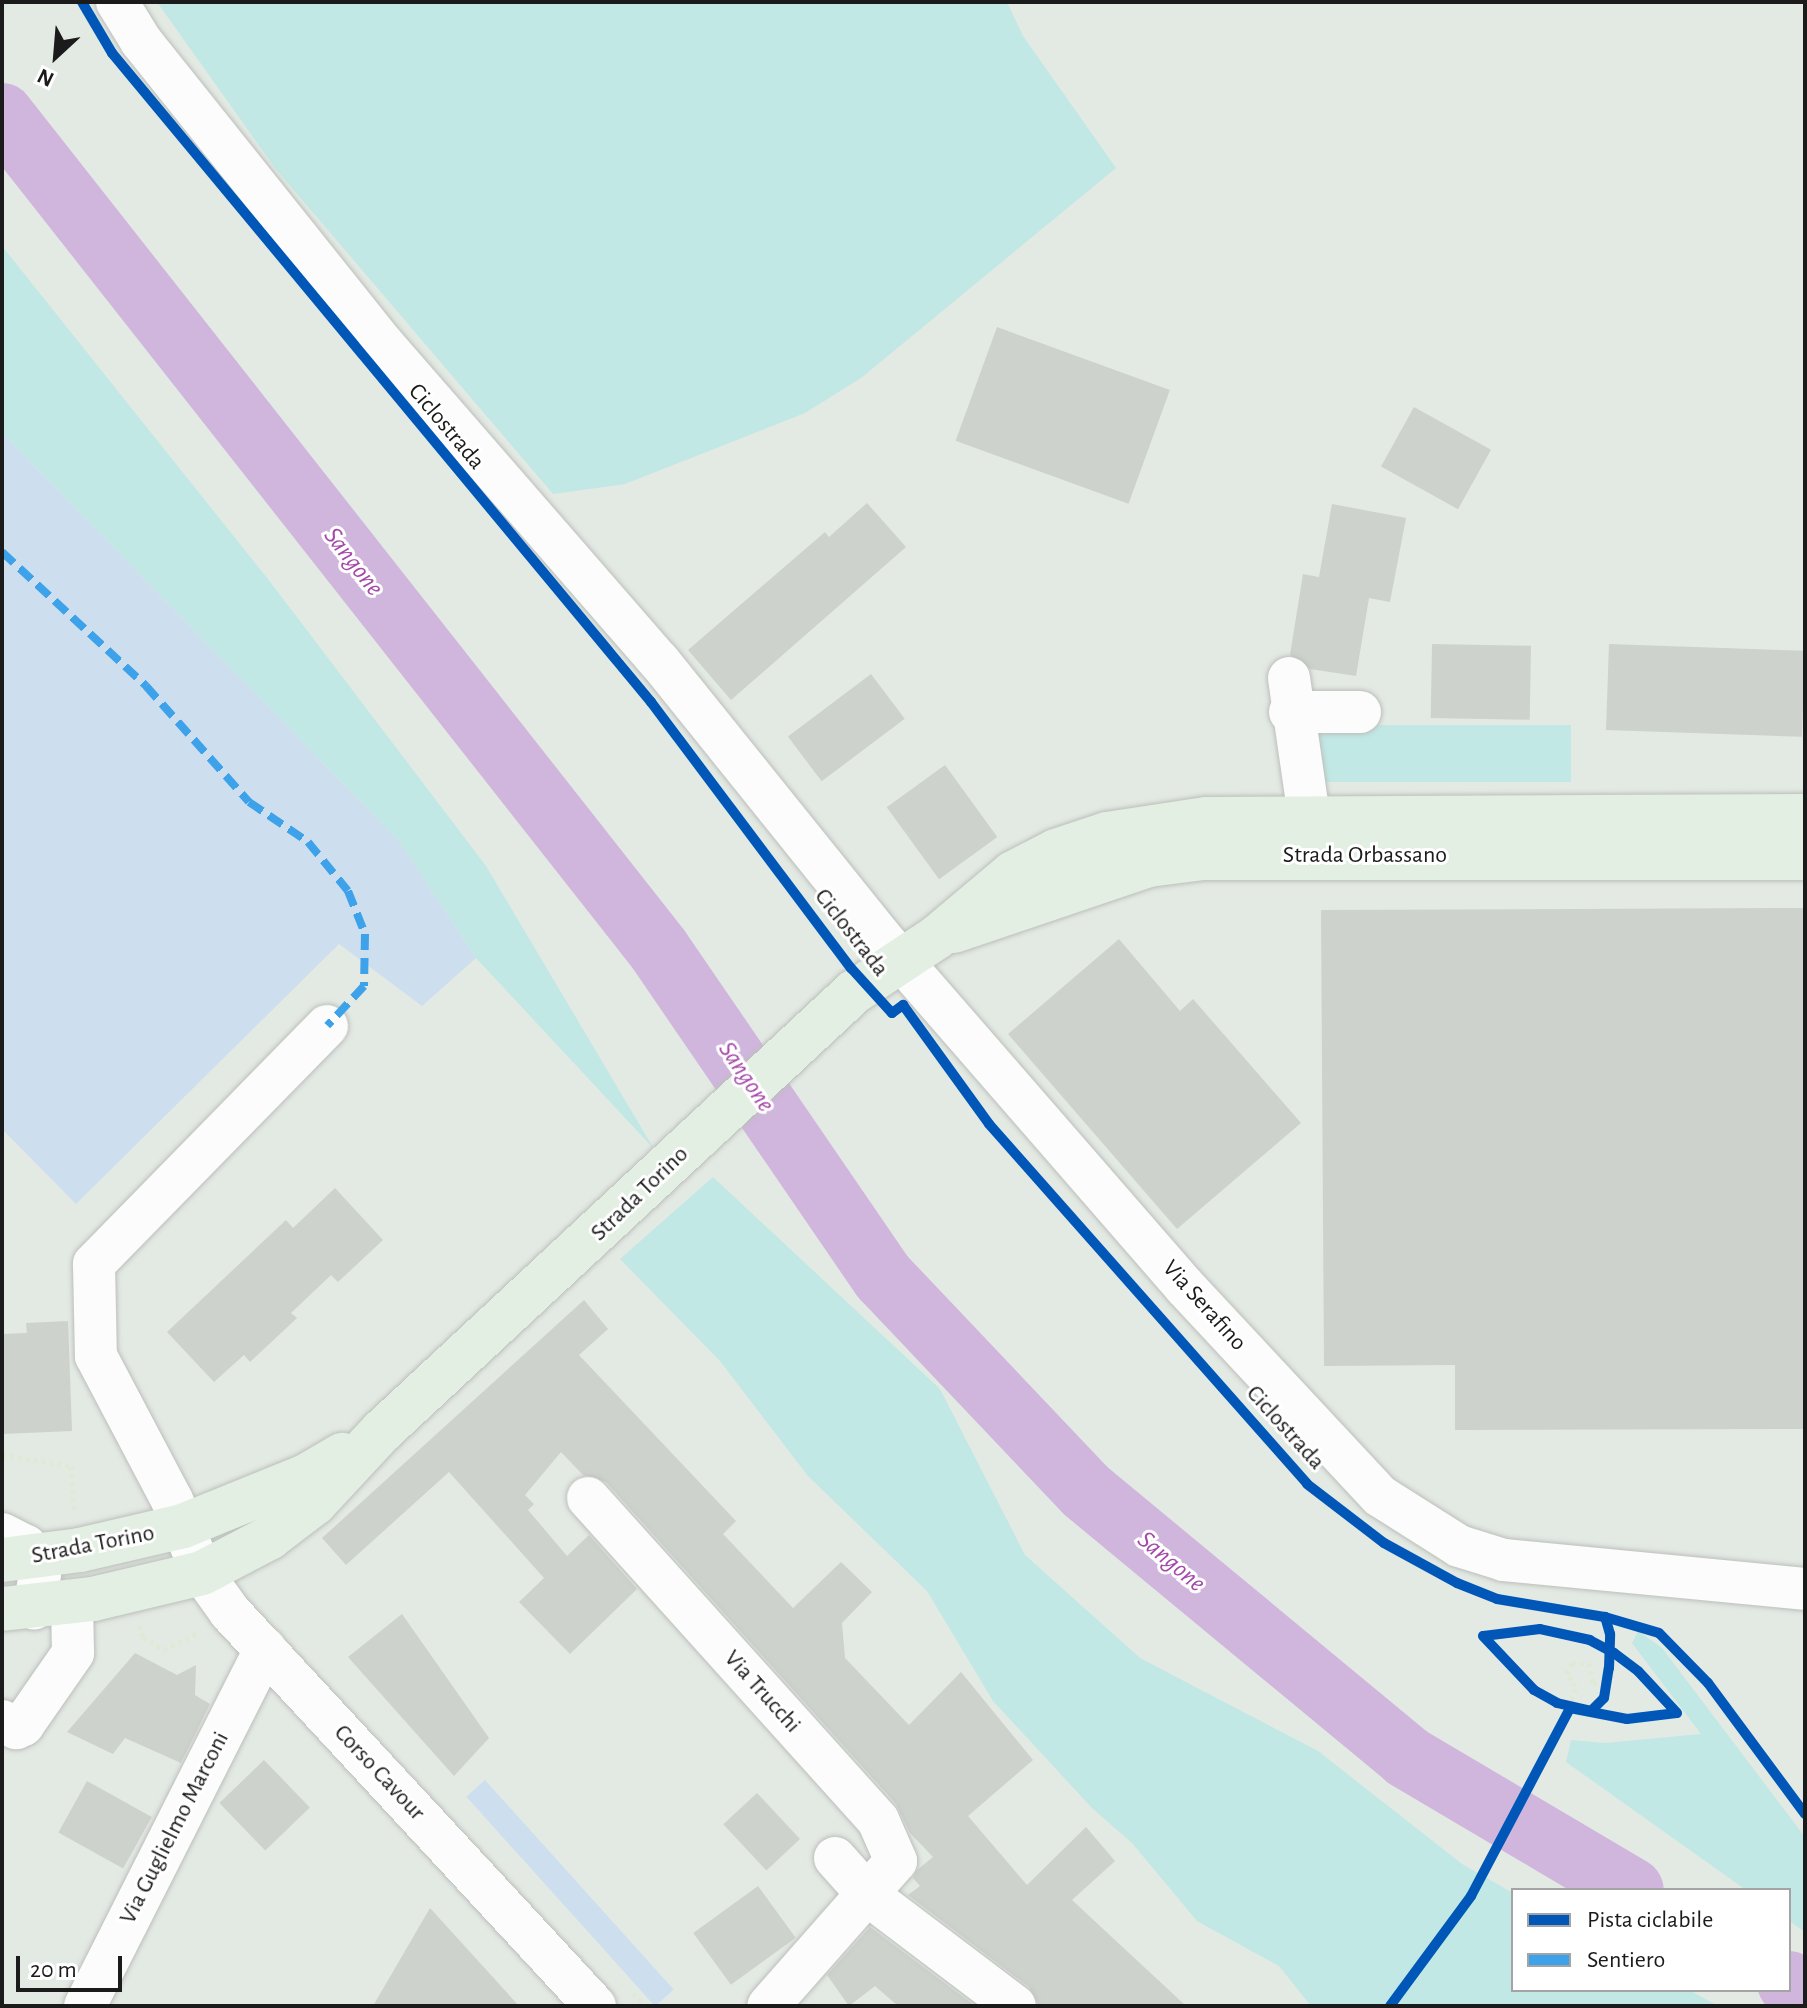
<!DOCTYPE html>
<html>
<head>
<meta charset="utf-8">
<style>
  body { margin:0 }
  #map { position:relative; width:1807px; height:2008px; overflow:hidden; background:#e3e9e3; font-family:"Alegreya Sans",sans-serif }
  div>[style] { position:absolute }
  .grass>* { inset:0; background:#c1e8e4; transform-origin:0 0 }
  .park>* { inset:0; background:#cddfef; transform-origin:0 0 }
  .river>* { height:64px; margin:-32px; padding:0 32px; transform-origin:32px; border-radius:32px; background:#d0b6dd }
  .building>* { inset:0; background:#cdd2cc; transform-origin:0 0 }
  .path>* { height:5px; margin-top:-2.5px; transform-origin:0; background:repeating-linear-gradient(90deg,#dfead6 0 4px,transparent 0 8px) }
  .roads { filter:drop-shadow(0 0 2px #bcbfbc) drop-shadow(0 0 2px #bcbfbc) }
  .minor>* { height:42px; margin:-21px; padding:0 21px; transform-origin:21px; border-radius:21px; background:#fbfcfb }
  .major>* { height:44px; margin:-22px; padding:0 22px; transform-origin:22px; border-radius:22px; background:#e2efe2 }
  .quiet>* { height:8px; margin-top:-4px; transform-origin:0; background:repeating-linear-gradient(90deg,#3da2ea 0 16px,transparent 0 24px) }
  .cycleway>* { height:10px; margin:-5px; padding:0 5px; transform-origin:5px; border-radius:5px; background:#0057b8 }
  span { translate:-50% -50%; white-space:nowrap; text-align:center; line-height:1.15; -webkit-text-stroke:6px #fff; paint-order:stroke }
  .street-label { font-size:24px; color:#1b1b1b }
  .water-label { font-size:26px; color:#a549a9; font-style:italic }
  .frame { position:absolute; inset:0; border:4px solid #1b1b1b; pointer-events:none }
  .legend { position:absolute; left:1511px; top:1888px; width:280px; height:104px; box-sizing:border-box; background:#fff; border:2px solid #a4a4a4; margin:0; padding:10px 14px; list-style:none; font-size:24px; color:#1b1b1b }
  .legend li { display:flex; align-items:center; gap:16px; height:40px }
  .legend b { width:40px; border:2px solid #a4a4a4 }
  .north { position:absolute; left:16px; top:16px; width:80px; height:80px; -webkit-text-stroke:6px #fff; paint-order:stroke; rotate:206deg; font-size:22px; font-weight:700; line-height:32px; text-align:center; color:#1b1b1b }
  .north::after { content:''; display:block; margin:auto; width:28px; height:36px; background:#1b1b1b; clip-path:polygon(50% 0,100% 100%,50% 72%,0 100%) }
  .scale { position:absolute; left:16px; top:1956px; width:106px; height:36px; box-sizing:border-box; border:4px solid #1b1b1b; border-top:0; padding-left:10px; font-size:24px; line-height:28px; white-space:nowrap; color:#1b1b1b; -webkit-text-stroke:6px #fff; paint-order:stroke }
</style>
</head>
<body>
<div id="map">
  <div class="grass">
    <i style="clip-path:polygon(157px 2px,1007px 2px,1023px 36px,1116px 168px,861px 378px,805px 413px,625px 484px,553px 494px,275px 168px)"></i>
    <i style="clip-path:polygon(2px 246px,271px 583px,486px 866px,654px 1149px,476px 958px,399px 841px,2px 433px)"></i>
    <i style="left:1302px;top:725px;width:269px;height:57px"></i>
    <i style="clip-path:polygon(713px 1177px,940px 1389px,1025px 1555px,1140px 1658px,1318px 1751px,1462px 1864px,1513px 1893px,1513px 1990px,1689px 1990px,1718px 2006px,1311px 2006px,1279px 1966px,1197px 1921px,1132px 1843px,1092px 1808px,993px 1701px,927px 1591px,808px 1476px,720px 1361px,620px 1259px)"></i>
    <i style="clip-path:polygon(1638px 1631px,1662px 1648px,1805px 1837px,1805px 1932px,1789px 1921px,1789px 1890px,1746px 1890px,1566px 1762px,1571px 1740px,1605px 1743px,1701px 1734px,1632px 1643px)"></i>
  </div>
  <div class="park">
    <i style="clip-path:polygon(2px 433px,399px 841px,476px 958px,422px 1006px,339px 944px,76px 1204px,2px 1129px)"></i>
    <i style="left:485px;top:1780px;width:282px;height:25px;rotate:48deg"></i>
  </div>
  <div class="river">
    <i style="left:2px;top:115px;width:1062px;rotate:51.8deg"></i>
    <i style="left:659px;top:950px;width:396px;rotate:55.6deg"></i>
    <i style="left:883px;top:1277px;width:295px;rotate:46.5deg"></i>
    <i style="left:1086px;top:1491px;width:417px;rotate:39.6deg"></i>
    <i style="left:1407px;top:1757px;width:261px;rotate:30.6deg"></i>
    <i style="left:1789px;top:1983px;width:18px;rotate:29deg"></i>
  </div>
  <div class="building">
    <i style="left:997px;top:327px;width:184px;height:121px;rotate:20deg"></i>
    <i style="left:1414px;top:407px;width:88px;height:68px;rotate:29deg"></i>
    <i style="clip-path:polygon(867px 503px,906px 547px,731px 700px,688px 650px,825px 532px,829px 537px)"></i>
    <i style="clip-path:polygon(1332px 504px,1406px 518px,1390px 602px,1369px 598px,1356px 676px,1310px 669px,1290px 655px,1303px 574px,1319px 577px)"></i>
    <i style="left:1432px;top:644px;width:99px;height:74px;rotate:1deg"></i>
    <i style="left:1609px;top:644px;width:196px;height:86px;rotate:2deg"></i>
    <i style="left:871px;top:674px;width:56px;height:104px;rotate:53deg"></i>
    <i style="left:945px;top:765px;width:89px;height:72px;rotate:54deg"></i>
    <i style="clip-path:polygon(1805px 908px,1805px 1429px,1455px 1430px,1455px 1365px,1324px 1366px,1321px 910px)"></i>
    <i style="clip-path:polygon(1119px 939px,1180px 1011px,1193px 999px,1301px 1123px,1177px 1229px,1008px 1034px)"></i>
    <i style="clip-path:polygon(335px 1188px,383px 1240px,338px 1282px,331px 1275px,291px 1313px,297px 1318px,250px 1362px,244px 1355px,214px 1382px,167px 1332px,286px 1220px,293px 1228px)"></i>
    <i style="clip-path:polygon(584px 1300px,608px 1329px,579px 1355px,736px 1521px,723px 1534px,793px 1608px,841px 1562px,872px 1592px,842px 1623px,845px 1658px,909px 1725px,961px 1672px,1033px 1760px,968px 1816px,1027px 1885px,1086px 1827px,1115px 1861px,1072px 1900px,1186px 2006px,1039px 2006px,1029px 1987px,908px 1895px,920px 1886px,913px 1878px,917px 1870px,933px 1857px,910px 1833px,896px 1804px,606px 1482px,583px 1475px,561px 1452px,525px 1495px,534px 1504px,528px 1510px,567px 1556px,589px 1535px,637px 1589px,570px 1654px,519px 1602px,544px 1578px,449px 1472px,346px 1565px,322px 1538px)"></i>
    <i style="clip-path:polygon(68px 1321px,72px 1431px,2px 1434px,2px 1334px,27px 1333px,26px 1323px)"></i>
    <i style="clip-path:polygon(402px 1614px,489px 1738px,454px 1776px,348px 1657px)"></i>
    <i style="clip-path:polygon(135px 1653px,177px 1675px,196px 1665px,195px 1695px,210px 1704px,181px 1763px,125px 1738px,113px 1754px,67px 1732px)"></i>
    <i style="left:264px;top:1760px;width:66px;height:62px;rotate:46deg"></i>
    <i style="left:87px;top:1781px;width:74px;height:59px;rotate:29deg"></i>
    <i style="left:757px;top:1793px;width:63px;height:46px;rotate:47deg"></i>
    <i style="left:758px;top:1886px;width:64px;height:80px;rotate:54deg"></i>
    <i style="clip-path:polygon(430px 1908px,519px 2006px,373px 2006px)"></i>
    <i style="clip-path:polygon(870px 1927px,975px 2006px,898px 2006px,875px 1986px,849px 2006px,827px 1975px)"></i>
  </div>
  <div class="path">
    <i style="left:2px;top:1455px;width:70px;rotate:9.1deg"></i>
    <i style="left:71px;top:1466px;width:45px;rotate:86.2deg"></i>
    <i style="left:139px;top:1625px;width:13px;rotate:72deg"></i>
    <i style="left:143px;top:1637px;width:25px;rotate:32deg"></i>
    <i style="left:164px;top:1650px;width:39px;rotate:-27deg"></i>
    <i style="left:1570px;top:1708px;width:23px;rotate:-75deg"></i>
    <i style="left:1576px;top:1686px;width:15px;rotate:-127deg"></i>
    <i style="left:1567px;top:1674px;width:12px;rotate:-66deg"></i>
    <i style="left:1572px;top:1663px;width:17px"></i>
    <i style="left:1589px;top:1663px;width:20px;rotate:79deg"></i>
    <i style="left:1593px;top:1683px;width:13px;rotate:13deg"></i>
    <i style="left:633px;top:1993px;width:18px;rotate:47deg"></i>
  </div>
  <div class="roads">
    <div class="minor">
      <i style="left:117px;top:2px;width:46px;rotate:58.4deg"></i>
      <i style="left:141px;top:41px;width:388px;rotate:51.4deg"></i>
      <i style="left:383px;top:344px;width:420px;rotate:49deg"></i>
      <i style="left:659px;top:661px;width:353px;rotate:51.2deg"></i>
      <i style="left:880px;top:936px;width:466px;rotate:49deg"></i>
      <i style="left:1186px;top:1288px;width:284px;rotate:47deg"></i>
      <i style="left:1380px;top:1496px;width:93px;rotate:32.3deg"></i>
      <i style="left:1459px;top:1546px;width:47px;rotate:17.3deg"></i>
      <i style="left:1504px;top:1560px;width:302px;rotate:5.5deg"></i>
      <i style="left:1289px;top:678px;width:139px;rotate:81.8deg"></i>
      <i style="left:1290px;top:712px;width:70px"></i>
      <i style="left:327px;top:1026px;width:333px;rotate:134.4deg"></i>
      <i style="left:94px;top:1264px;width:92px;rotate:88.8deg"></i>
      <i style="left:96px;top:1356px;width:163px;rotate:62.2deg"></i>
      <i style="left:172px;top:1500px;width:79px;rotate:67.7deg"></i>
      <i style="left:202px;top:1573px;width:48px;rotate:54.3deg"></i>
      <i style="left:230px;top:1612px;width:537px;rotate:47.19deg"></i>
      <i style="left:588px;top:1498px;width:433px;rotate:48deg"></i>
      <i style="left:878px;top:1820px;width:45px;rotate:66.3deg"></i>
      <i style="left:896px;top:1861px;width:193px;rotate:131.4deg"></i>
      <i style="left:2px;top:1534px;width:27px;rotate:27deg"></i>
      <i style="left:26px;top:1546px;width:16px;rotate:55deg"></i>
      <i style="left:35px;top:1559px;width:16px;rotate:72deg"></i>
      <i style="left:40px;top:1574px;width:35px;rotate:100deg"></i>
      <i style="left:2px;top:1721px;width:16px;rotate:27deg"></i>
      <i style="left:16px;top:1728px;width:8px;rotate:-23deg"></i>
      <i style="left:23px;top:1725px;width:88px;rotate:-55.2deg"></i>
      <i style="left:73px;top:1653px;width:51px;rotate:-91.1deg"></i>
      <i style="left:835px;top:1858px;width:50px;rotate:48.3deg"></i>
      <i style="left:868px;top:1895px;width:184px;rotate:37.1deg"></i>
      <i style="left:85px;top:2006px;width:400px;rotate:-63.2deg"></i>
    </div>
    <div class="major">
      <i style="left:954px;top:931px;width:206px;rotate:-18.7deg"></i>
      <i style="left:1149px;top:865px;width:55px;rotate:-7.3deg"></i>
      <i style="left:1204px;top:858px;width:601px"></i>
      <i style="left:2px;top:1560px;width:79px;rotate:-7.3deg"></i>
      <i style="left:80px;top:1550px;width:106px;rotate:-13.1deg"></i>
      <i style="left:183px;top:1526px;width:133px;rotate:-22.1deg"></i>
      <i style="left:306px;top:1476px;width:42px;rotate:-30.3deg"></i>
      <i style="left:2px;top:1609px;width:92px;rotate:-6.3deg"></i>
      <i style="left:93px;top:1599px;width:112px;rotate:-13.4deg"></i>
      <i style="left:202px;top:1573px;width:76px;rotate:-27.6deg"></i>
      <i style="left:269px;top:1538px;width:58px;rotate:-37.3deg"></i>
      <i style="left:315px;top:1503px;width:98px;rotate:-47.1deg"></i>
      <i style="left:382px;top:1431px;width:645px;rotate:-42.93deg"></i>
      <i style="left:854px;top:992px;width:100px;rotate:-33.5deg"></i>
      <i style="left:937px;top:937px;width:99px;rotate:-40.1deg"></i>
      <i style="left:1013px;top:873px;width:48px;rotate:-27.1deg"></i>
      <i style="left:1056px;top:851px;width:54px;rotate:-18.4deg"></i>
      <i style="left:1107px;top:834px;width:100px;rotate:-8.6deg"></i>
      <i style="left:1206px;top:819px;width:599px;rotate:-0.29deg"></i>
    </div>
  </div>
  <div class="quiet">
    <i style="left:2px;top:552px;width:197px;rotate:42.9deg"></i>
    <i style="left:146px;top:686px;width:155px;rotate:48.4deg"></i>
    <i style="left:249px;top:802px;width:71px;rotate:34.1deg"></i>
    <i style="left:308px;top:842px;width:63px;rotate:50.8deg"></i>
    <i style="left:348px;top:891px;width:46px;rotate:68.4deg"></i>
    <i style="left:365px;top:934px;width:52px;rotate:91.1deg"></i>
    <i style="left:364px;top:986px;width:54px;rotate:132.8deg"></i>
  </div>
  <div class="cycleway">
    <i style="left:82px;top:2px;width:59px;rotate:59.5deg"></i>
    <i style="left:112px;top:53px;width:844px;rotate:50.29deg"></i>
    <i style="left:651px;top:702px;width:333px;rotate:53.1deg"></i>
    <i style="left:851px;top:968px;width:61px;rotate:47.7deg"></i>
    <i style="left:892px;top:1013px;width:14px;rotate:-36deg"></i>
    <i style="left:903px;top:1005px;width:147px;rotate:54.1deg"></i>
    <i style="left:989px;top:1124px;width:480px;rotate:48.5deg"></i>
    <i style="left:1307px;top:1484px;width:97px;rotate:37.5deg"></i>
    <i style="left:1384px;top:1543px;width:83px;rotate:28.7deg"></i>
    <i style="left:1457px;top:1583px;width:43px;rotate:21.8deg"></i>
    <i style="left:1497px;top:1599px;width:109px;rotate:9.5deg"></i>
    <i style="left:1605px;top:1617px;width:56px;rotate:16.5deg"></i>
    <i style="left:1659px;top:1633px;width:70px;rotate:45.6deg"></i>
    <i style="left:1708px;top:1683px;width:163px;rotate:53.5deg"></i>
    <i style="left:1390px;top:2006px;width:137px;rotate:-53.6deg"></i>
    <i style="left:1471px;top:1896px;width:212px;rotate:-62.2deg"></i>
    <i style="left:1570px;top:1708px;width:58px;rotate:10.9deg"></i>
    <i style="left:1627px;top:1719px;width:50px;rotate:-6.8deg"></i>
    <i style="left:1677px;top:1713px;width:57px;rotate:-132.9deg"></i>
    <i style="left:1638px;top:1671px;width:30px;rotate:-143deg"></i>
    <i style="left:1614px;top:1653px;width:27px;rotate:-152deg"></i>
    <i style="left:1590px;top:1640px;width:51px;rotate:-167.6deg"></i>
    <i style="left:1540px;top:1629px;width:57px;rotate:173deg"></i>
    <i style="left:1483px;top:1636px;width:74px;rotate:46.6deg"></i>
    <i style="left:1534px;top:1690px;width:26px;rotate:29deg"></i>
    <i style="left:1557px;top:1703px;width:35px;rotate:13deg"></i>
    <i style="left:1591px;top:1711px;width:18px;rotate:-45deg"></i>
    <i style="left:1604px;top:1698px;width:30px;rotate:-81deg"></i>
    <i style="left:1609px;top:1668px;width:34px;rotate:-88deg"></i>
    <i style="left:1610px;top:1634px;width:18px;rotate:-106deg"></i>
  </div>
  <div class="street-label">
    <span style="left:446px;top:427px;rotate:50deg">Ciclostrada</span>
    <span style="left:1365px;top:856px">Strada Orbassano</span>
    <span style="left:851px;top:933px;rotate:52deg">Ciclostrada</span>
    <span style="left:640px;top:1194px;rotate:-44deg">Strada Torino</span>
    <span style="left:1204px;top:1306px;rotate:48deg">Via Serafino</span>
    <span style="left:1285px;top:1428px;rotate:48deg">Ciclostrada</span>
    <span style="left:93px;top:1545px;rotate:-11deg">Strada Torino</span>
    <span style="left:762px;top:1692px;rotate:48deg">Via Trucchi</span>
    <span style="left:379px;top:1773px;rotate:47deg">Corso Cavour</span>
    <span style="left:175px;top:1828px;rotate:-63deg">Via Guglielmo Marconi</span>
  </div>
  <div class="water-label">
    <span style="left:353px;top:562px;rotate:52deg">Sangone</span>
    <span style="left:746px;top:1077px;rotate:56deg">Sangone</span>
    <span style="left:1171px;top:1562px;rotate:40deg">Sangone</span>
  </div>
  <div class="frame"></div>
  <ul class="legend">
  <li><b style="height:10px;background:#0057b8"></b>Pista ciclabile</li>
  <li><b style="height:10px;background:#3da2ea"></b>Sentiero</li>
  </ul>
  <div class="north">N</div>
  <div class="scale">20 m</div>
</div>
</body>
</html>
